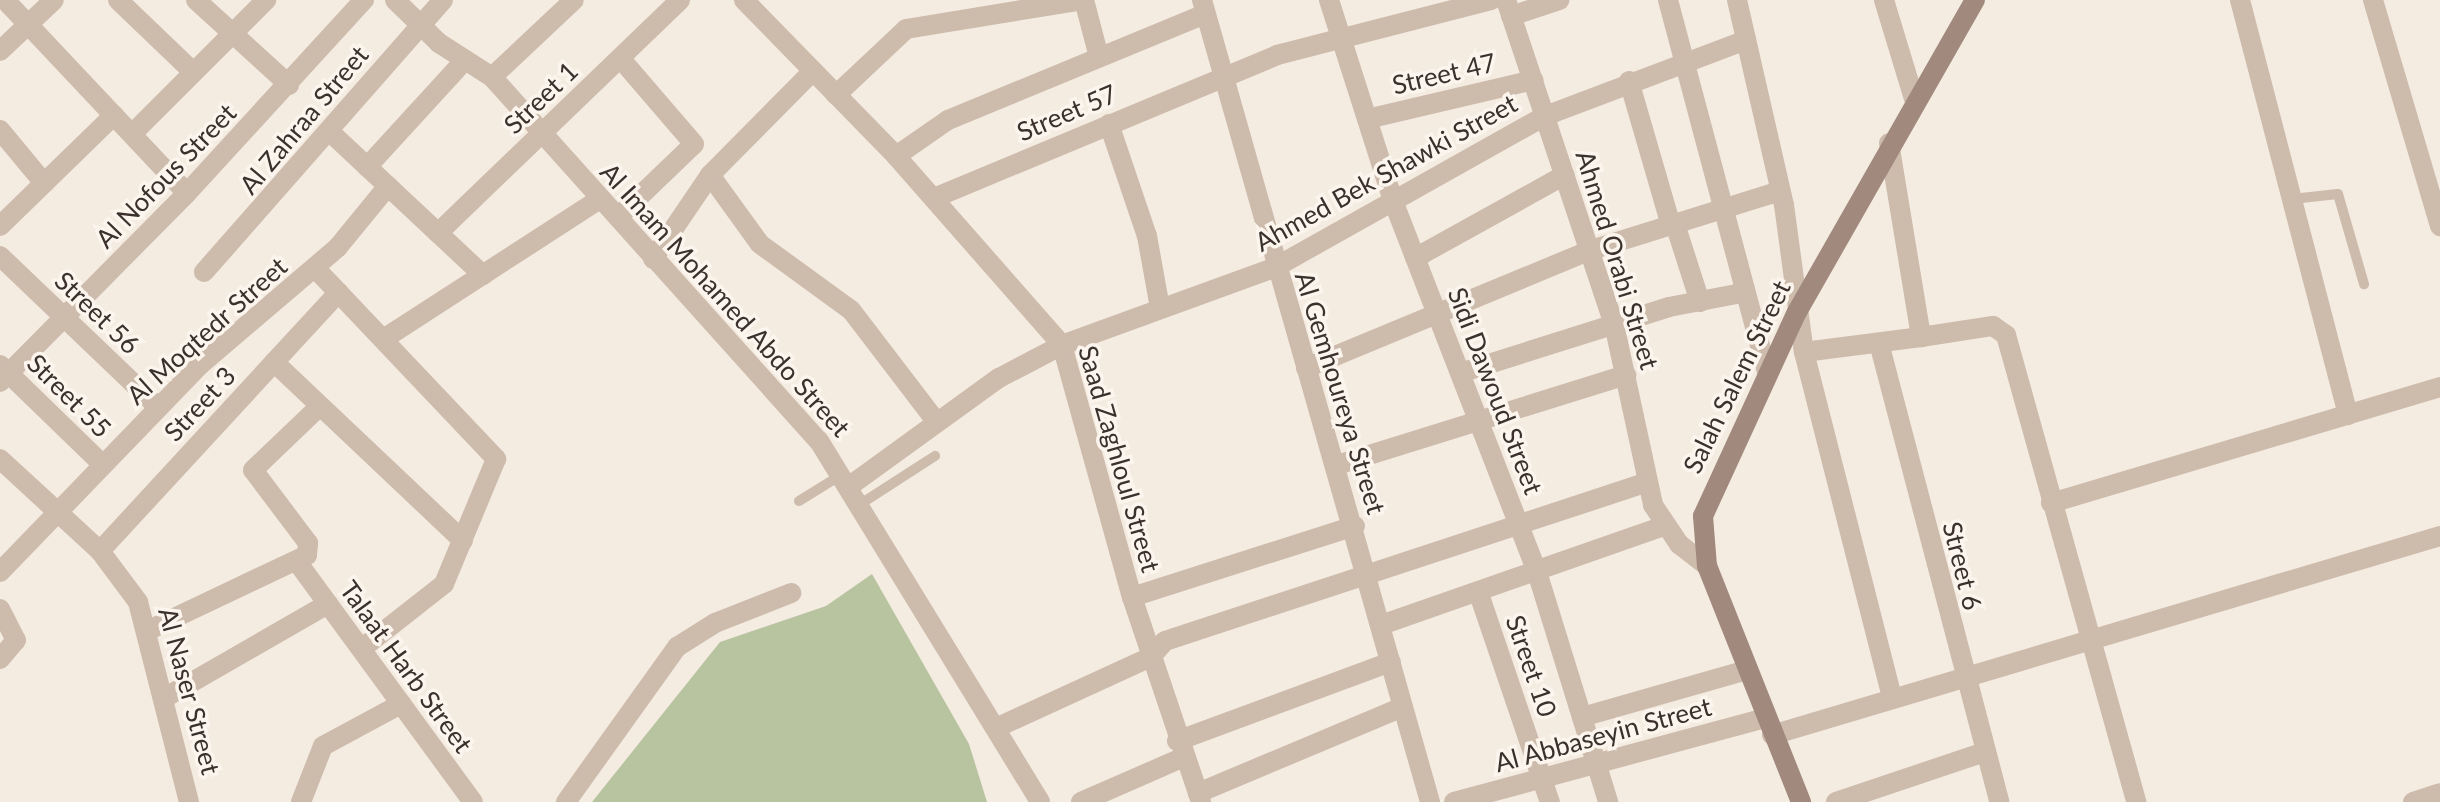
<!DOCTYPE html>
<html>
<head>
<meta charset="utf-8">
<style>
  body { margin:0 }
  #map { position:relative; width:2440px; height:802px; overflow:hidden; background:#f4ebe1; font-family:Lato,sans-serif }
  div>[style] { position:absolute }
  .green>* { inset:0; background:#b8c4a0 }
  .lane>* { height:10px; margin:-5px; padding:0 5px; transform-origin:5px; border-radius:5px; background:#cdbbac }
  .street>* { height:20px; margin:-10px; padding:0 10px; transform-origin:10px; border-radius:10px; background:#cdbbac }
  .secondary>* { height:20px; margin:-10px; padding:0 10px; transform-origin:10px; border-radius:10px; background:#a18a7d }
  span { translate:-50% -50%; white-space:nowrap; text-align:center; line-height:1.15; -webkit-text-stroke:7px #fbf5ee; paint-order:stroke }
  .street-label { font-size:26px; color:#3b302b }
</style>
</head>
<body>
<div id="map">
  <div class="green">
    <i style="clip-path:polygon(872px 574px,969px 744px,987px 802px,592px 802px,720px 642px,826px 606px)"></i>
  </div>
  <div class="lane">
    <i style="left:2292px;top:199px;width:46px;rotate:-6.2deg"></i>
    <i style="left:2338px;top:194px;width:94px;rotate:73.9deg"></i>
    <i style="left:799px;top:501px;width:49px;rotate:-31.8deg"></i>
    <i style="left:862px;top:503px;width:87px;rotate:-32.8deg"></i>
  </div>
  <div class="street">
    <i style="left:5px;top:0;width:265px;rotate:46.7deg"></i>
    <i style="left:118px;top:0;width:104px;rotate:43.8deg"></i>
    <i style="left:196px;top:0;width:126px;rotate:42.4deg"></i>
    <i style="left:395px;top:0;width:62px;rotate:44.3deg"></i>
    <i style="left:439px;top:43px;width:63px;rotate:32.7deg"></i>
    <i style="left:492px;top:77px;width:489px;rotate:48.1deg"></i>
    <i style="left:819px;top:441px;width:423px;rotate:58.5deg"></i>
    <i style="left:744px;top:0;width:218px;rotate:45.7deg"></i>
    <i style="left:896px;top:156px;width:252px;rotate:48.7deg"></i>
    <i style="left:1062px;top:345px;width:262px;rotate:74.5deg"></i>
    <i style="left:1132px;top:597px;width:216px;rotate:71.4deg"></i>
    <i style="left:1084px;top:0;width:59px;rotate:75.3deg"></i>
    <i style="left:1202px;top:0;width:834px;rotate:74.13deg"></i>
    <i style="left:1329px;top:0;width:208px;rotate:72.3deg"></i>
    <i style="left:1392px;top:198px;width:401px;rotate:68.8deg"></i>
    <i style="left:1537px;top:572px;width:241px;rotate:72.8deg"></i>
    <i style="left:1506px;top:0;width:342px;rotate:71.6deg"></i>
    <i style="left:1614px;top:324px;width:185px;rotate:77.8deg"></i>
    <i style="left:1653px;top:505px;width:47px;rotate:56.3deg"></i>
    <i style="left:1679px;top:544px;width:36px;rotate:38deg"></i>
    <i style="left:1668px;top:0;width:385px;rotate:75.1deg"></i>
    <i style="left:1737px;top:0;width:210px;rotate:77.1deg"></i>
    <i style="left:1784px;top:205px;width:148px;rotate:82.3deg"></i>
    <i style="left:1804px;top:352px;width:357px;rotate:75.7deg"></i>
    <i style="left:1884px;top:0;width:103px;rotate:73.1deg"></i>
    <i style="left:2240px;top:0;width:429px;rotate:75.4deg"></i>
    <i style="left:2373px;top:0;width:236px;rotate:73.5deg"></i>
    <i style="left:1511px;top:16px;width:51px;rotate:-18.4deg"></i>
    <i style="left:0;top:51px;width:74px;rotate:-43.4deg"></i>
    <i style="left:492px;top:77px;width:112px;rotate:-43.2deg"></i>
    <i style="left:1629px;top:81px;width:151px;rotate:73.8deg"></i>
    <i style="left:836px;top:95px;width:96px;rotate:-43.3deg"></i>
    <i style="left:906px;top:29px;width:179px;rotate:-9.3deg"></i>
    <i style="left:1367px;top:119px;width:171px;rotate:-13.2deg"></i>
    <i style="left:1109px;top:124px;width:118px;rotate:71.3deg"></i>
    <i style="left:1147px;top:236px;width:73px;rotate:79.8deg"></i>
    <i style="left:0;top:130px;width:69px;rotate:50.3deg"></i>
    <i style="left:329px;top:131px;width:211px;rotate:43.1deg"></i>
    <i style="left:132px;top:134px;width:190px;rotate:-45deg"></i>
    <i style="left:1889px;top:143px;width:197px;rotate:80.6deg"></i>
    <i style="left:1921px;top:337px;width:73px;rotate:-8.7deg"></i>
    <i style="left:1993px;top:326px;width:16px;rotate:35deg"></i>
    <i style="left:2006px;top:335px;width:485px;rotate:74.4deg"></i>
    <i style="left:896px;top:156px;width:63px;rotate:-34.7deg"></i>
    <i style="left:948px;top:120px;width:278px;rotate:-22.4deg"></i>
    <i style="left:367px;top:167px;width:145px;rotate:-47.5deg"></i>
    <i style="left:710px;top:175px;width:85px;rotate:54.1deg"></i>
    <i style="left:760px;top:244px;width:112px;rotate:36deg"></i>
    <i style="left:851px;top:310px;width:140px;rotate:52.6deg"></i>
    <i style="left:934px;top:198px;width:372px;rotate:-22.6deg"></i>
    <i style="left:1277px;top:55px;width:221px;rotate:-14.4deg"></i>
    <i style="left:618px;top:217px;width:105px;rotate:-43.8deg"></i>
    <i style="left:694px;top:144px;width:113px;rotate:-130.7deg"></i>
    <i style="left:1675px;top:224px;width:82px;rotate:72.2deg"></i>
    <i style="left:0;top:226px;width:159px;rotate:-44.2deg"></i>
    <i style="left:438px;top:233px;width:336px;rotate:-43.9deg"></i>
    <i style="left:0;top:256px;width:219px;rotate:43.7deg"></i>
    <i style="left:1415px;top:258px;width:171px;rotate:-29deg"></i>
    <i style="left:653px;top:259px;width:102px;rotate:-55.8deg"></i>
    <i style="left:710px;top:175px;width:146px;rotate:-45.3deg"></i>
    <i style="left:316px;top:269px;width:262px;rotate:46.5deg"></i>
    <i style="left:496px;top:459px;width:135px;rotate:112.6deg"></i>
    <i style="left:444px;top:584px;width:105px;rotate:141.9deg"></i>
    <i style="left:204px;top:272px;width:362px;rotate:-48.7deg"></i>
    <i style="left:385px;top:338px;width:257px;rotate:-32.9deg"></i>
    <i style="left:1879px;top:343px;width:474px;rotate:75.3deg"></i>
    <i style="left:1804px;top:352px;width:118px;rotate:-7.3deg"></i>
    <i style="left:274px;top:362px;width:260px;rotate:43.4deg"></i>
    <i style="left:0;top:365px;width:142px;rotate:44.1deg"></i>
    <i style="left:1306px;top:368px;width:308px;rotate:-22.5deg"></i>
    <i style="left:1591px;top:250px;width:198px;rotate:-17.3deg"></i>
    <i style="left:1460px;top:373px;width:219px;rotate:-17.5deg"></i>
    <i style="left:1669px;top:307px;width:74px;rotate:-10.9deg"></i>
    <i style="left:0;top:382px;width:266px;rotate:-45.3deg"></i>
    <i style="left:187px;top:193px;width:262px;rotate:-47.5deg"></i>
    <i style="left:0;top:459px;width:136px;rotate:42.6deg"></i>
    <i style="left:100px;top:551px;width:64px;rotate:53.3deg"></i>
    <i style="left:138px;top:602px;width:206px;rotate:75.7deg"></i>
    <i style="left:1337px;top:465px;width:303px;rotate:-17.3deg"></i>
    <i style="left:851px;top:485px;width:183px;rotate:-35.9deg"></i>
    <i style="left:999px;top:378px;width:71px;rotate:-27.6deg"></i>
    <i style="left:1062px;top:345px;width:226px;rotate:-20deg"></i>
    <i style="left:1274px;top:268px;width:311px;rotate:-29.3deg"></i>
    <i style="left:1545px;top:116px;width:215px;rotate:-20.7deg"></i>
    <i style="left:2051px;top:503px;width:406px;rotate:-16.6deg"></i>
    <i style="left:100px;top:551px;width:352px;rotate:-47.3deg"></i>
    <i style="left:298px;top:563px;width:296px;rotate:53.8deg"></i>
    <i style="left:0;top:572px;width:288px;rotate:-46deg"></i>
    <i style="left:200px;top:365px;width:182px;rotate:-40.5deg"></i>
    <i style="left:338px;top:247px;width:79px;rotate:-50.7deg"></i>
    <i style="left:1479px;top:594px;width:220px;rotate:71.2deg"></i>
    <i style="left:1132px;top:597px;width:234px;rotate:-17.7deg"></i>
    <i style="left:0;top:609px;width:35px;rotate:63deg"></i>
    <i style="left:16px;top:640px;width:25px;rotate:130deg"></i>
    <i style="left:1381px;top:625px;width:300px;rotate:-19.3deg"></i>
    <i style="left:149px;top:630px;width:175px;rotate:-25.4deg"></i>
    <i style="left:307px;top:555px;width:12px;rotate:-85deg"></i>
    <i style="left:308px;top:543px;width:91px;rotate:-127deg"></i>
    <i style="left:253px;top:470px;width:91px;rotate:-43.7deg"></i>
    <i style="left:166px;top:697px;width:187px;rotate:-29.9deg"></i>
    <i style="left:1582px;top:717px;width:172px;rotate:-15.9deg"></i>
    <i style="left:1000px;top:726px;width:166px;rotate:-24.6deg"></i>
    <i style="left:1151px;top:657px;width:21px;rotate:-49deg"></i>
    <i style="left:1165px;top:641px;width:505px;rotate:-18.22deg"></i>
    <i style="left:1772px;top:735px;width:697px;rotate:-16.59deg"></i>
    <i style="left:1177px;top:741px;width:228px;rotate:-20.3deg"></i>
    <i style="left:1198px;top:793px;width:222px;rotate:-22.8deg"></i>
    <i style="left:301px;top:802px;width:60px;rotate:-68.6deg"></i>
    <i style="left:323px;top:746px;width:89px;rotate:-28.3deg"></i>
    <i style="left:566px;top:802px;width:191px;rotate:-54.4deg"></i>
    <i style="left:677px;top:647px;width:45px;rotate:-32.3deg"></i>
    <i style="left:715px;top:623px;width:82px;rotate:-21.5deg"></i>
    <i style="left:1081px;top:802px;width:112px;rotate:-23.6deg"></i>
    <i style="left:1454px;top:802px;width:322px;rotate:-15.1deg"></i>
    <i style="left:1836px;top:802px;width:157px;rotate:-18.6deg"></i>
    <i style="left:2413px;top:802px;width:28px;rotate:-18deg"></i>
  </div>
  <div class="secondary">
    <i style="left:1801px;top:802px;width:254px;rotate:-111.7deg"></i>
    <i style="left:1707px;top:566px;width:50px;rotate:-94.6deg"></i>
    <i style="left:1703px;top:516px;width:225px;rotate:-65.3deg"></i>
    <i style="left:1797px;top:312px;width:359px;rotate:-60.3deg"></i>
  </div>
  <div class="street-label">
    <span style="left:1444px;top:74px;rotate:-13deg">Street 47</span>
    <span style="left:541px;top:98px;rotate:-44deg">Street 1</span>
    <span style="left:1067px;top:113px;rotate:-23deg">Street 57</span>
    <span style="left:304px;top:120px;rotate:-50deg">Al Zahraa Street</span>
    <span style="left:1386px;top:173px;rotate:-29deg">Ahmed Bek Shawki Street</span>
    <span style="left:166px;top:176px;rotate:-46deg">Al Nofous Street</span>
    <span style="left:1617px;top:260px;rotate:73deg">Ahmed Orabi Street</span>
    <span style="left:725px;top:300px;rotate:48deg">Al Imam Mohamed Abdo Street</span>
    <span style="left:97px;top:313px;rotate:44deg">Street 56</span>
    <span style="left:207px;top:331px;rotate:-42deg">Al Moqtedr Street</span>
    <span style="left:1737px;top:377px;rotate:-64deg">Salah Salem Street</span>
    <span style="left:1495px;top:391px;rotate:69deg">Sidi Dawoud Street</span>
    <span style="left:1340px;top:393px;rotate:73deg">Al Gemhoureya Street</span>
    <span style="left:69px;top:396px;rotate:45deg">Street 55</span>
    <span style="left:200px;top:404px;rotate:-47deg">Street 3</span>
    <span style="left:1119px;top:459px;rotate:74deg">Saad Zaghloul Street</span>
    <span style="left:1962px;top:566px;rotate:76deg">Street 6</span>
    <span style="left:1531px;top:666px;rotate:71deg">Street 10</span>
    <span style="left:406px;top:667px;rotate:54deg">Talaat Harb Street</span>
    <span style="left:189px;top:691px;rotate:75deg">Al Naser Street</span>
    <span style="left:1603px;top:735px;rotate:-15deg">Al Abbaseyin Street</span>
  </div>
</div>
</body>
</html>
